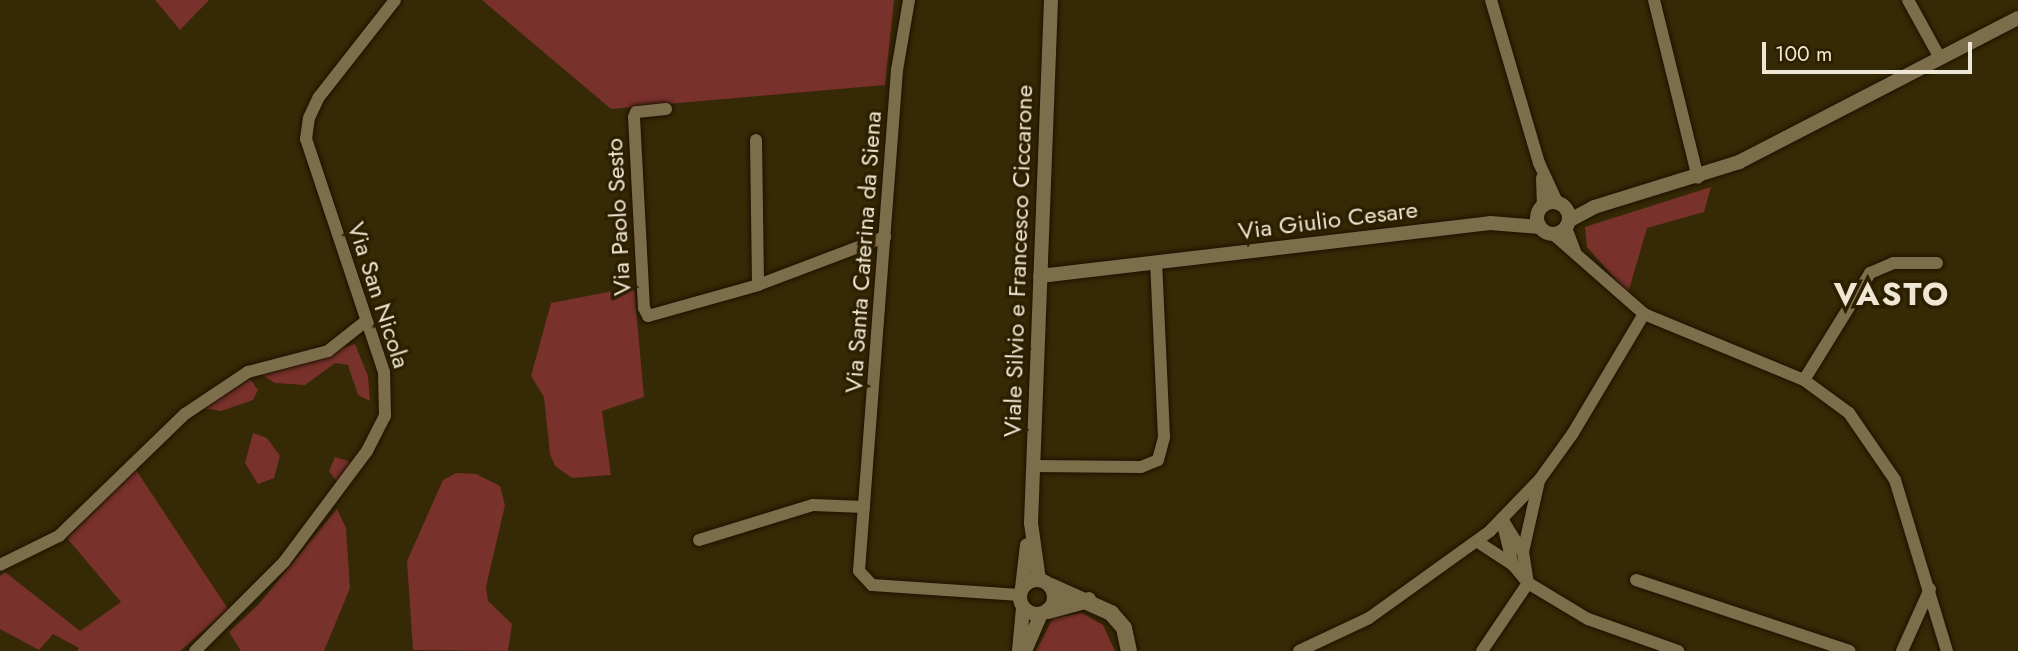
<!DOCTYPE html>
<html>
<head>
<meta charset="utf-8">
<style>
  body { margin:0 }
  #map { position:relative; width:2018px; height:651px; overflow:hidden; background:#362905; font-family:Jost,sans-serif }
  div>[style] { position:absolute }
  .green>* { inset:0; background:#78312b }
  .roads { filter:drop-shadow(0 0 2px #1c1100) drop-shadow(0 0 2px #1c1100) }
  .minor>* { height:12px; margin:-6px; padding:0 6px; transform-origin:6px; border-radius:6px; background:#7d6e4b }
  .tertiary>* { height:14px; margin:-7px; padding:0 7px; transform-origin:7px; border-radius:7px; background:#7d6e4b }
  .tertiary>.ring { margin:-7px; padding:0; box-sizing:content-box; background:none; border:14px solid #7d6e4b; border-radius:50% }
  .secondary>* { height:16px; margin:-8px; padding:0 8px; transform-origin:8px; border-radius:8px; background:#7d6e4b }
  span { translate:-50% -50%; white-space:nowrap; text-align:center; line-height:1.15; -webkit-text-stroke:7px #2c1f00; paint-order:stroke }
  .street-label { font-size:24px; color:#efe7d4 }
  .district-label { font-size:32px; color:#efe7d4; font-weight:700; letter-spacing:2px }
  .scale { position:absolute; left:1762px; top:42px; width:210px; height:32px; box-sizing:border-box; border:4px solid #efe7d4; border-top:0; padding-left:9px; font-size:21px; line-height:24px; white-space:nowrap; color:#efe7d4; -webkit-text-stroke:5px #2c1f00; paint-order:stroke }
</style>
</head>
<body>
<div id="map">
  <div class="green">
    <i style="clip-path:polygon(155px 0,209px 0,180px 30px)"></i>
    <i style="clip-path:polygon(482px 0,894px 0,885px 85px,611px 109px)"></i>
    <i style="clip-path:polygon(1711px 187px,1704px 212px,1647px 228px,1628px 293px,1587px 247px,1585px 227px)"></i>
    <i style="clip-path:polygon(634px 287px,644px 397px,602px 411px,611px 475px,572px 478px,555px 466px,550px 454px,544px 397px,531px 376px,551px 303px)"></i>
    <i style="clip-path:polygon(355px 344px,368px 376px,370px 401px,358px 395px,348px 365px,335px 363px,305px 385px,275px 383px,262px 375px)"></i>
    <i style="clip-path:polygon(250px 379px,258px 390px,253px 400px,221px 411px,203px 408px)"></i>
    <i style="clip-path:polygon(253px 433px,267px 438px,280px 456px,274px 478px,258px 484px,245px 463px)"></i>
    <i style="clip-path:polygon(335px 457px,351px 462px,337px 482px,329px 471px)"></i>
    <i style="clip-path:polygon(136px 470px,228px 609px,180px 651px,77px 651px,79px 648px,53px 634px,39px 650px,0 629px,0 576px,5px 572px,80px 631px,121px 602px,67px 538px)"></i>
    <i style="clip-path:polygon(456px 473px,476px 474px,500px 486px,505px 505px,486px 587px,488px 601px,512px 624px,508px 651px,413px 650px,407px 561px,443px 480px)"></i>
    <i style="clip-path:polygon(337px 509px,346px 528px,350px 588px,324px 651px,241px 651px,229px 632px,258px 605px)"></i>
    <i style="clip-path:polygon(1082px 613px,1103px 625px,1115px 651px,1036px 651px,1053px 618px)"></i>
  </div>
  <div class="roads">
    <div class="minor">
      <i style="left:909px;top:0;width:71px;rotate:99.7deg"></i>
      <i style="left:897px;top:70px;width:502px;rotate:94.34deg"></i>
      <i style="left:859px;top:571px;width:19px;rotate:47deg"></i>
      <i style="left:872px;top:585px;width:148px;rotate:3.9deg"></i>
      <i style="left:1491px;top:0;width:170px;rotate:73.6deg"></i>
      <i style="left:1539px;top:163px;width:43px;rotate:65.2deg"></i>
      <i style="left:1654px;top:0;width:183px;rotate:76.1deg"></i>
      <i style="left:1908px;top:0;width:66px;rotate:61.1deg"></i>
      <i style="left:666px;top:109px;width:30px;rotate:174deg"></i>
      <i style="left:636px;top:112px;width:5px;rotate:112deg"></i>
      <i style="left:634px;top:117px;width:191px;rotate:87deg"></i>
      <i style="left:644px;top:308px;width:9px;rotate:63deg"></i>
      <i style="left:648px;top:316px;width:114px;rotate:-15.7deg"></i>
      <i style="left:758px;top:285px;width:136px;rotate:-20.7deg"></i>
      <i style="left:756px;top:140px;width:145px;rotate:89.2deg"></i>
      <i style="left:1542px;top:178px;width:27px;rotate:88deg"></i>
      <i style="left:1566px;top:228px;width:26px;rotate:69deg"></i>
      <i style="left:1553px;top:234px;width:121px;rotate:41.3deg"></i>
      <i style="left:1644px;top:314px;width:173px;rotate:22.4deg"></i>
      <i style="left:1804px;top:380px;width:56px;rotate:36.3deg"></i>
      <i style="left:1849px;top:413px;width:81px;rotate:55.5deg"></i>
      <i style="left:1895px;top:480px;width:179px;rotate:73.1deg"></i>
      <i style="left:1804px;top:380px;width:126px;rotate:-58.3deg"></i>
      <i style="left:1870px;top:273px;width:25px;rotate:-23deg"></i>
      <i style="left:1893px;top:263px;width:44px"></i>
      <i style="left:1033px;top:466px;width:108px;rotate:0.5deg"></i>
      <i style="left:1141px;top:467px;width:18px;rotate:-22deg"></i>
      <i style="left:1158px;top:460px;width:24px;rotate:-75deg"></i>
      <i style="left:1164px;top:437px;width:174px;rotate:-92.6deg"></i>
      <i style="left:1502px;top:519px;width:39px;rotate:58deg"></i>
      <i style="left:1523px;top:552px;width:31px;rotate:81deg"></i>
      <i style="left:1503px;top:525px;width:41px;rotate:76deg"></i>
      <i style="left:699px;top:540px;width:119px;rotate:-17.1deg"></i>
      <i style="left:813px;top:505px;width:51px;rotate:2.2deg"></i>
      <i style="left:1478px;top:542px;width:42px;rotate:33.3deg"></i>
      <i style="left:1513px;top:565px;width:23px;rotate:50deg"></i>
      <i style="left:1528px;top:583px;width:70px;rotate:31deg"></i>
      <i style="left:1588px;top:619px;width:96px;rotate:19.6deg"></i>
      <i style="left:1523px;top:552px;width:73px;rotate:-77.3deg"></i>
      <i style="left:0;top:565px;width:66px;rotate:-26.2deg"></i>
      <i style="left:59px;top:536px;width:175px;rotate:-44.1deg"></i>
      <i style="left:185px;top:414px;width:76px;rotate:-33.7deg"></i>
      <i style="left:248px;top:372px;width:83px;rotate:-14.7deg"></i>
      <i style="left:328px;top:351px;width:48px;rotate:-38.3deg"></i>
      <i style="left:1636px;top:580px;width:225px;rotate:18.4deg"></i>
      <i style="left:195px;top:651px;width:126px;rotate:-45deg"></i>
      <i style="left:284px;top:562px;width:139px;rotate:-53.2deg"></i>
      <i style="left:367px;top:451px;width:39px;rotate:-63deg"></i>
      <i style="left:385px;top:416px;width:44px;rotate:-91.3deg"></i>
      <i style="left:384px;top:372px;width:246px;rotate:-108.5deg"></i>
      <i style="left:306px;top:139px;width:21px;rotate:-82deg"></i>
      <i style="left:309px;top:118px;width:23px;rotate:-65deg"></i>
      <i style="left:319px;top:97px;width:123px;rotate:-51.9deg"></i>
      <i style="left:1299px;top:651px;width:77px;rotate:-25.2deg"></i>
      <i style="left:1369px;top:618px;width:149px;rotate:-35.7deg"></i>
      <i style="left:1490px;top:531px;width:72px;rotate:-46.1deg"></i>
      <i style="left:1540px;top:479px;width:57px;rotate:-54.3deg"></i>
      <i style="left:1573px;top:433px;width:139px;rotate:-59.2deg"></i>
      <i style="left:1482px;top:651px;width:82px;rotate:-55.9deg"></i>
      <i style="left:1902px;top:651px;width:68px;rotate:-65.7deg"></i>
    </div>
    <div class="tertiary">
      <i class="ring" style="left:1537px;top:202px;width:18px;height:18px"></i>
      <i style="left:1570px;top:220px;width:27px;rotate:-28deg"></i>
      <i style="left:1594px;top:207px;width:152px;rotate:-17.2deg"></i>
      <i style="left:1739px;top:162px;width:314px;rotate:-27.3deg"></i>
      <i style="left:1040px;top:276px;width:453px;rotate:-6.7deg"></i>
      <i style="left:1490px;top:223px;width:50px;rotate:4.6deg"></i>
      <i class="ring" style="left:1020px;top:580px;width:20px;height:20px"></i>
      <i style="left:1039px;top:580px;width:58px;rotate:-98deg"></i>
      <i style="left:1031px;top:523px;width:523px;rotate:-87.81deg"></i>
      <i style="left:1022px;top:588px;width:43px;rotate:-83.4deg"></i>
      <i style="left:1019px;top:651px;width:43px;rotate:-84.7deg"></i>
      <i style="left:1025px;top:651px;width:40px;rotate:-66.6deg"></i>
    </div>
    <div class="secondary">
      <i style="left:1051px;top:586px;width:66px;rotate:24.2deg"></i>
      <i style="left:1111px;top:613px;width:20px;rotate:49deg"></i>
      <i style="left:1124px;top:628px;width:24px;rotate:78deg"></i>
      <i style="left:1048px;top:611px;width:42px;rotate:-15deg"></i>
    </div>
  </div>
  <div class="street-label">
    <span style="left:618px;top:217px;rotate:-93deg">Via Paolo Sesto</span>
    <span style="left:1328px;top:220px;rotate:-7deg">Via Giulio Cesare</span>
    <span style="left:863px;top:252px;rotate:-86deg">Via Santa Caterina da Siena</span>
    <span style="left:1018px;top:261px;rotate:-88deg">Viale Silvio e Francesco Ciccarone</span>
    <span style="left:379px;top:295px;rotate:72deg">Via San Nicola</span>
  </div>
  <div class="district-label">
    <span style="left:1892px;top:294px">VASTO</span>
  </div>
  <div class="scale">100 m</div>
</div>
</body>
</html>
